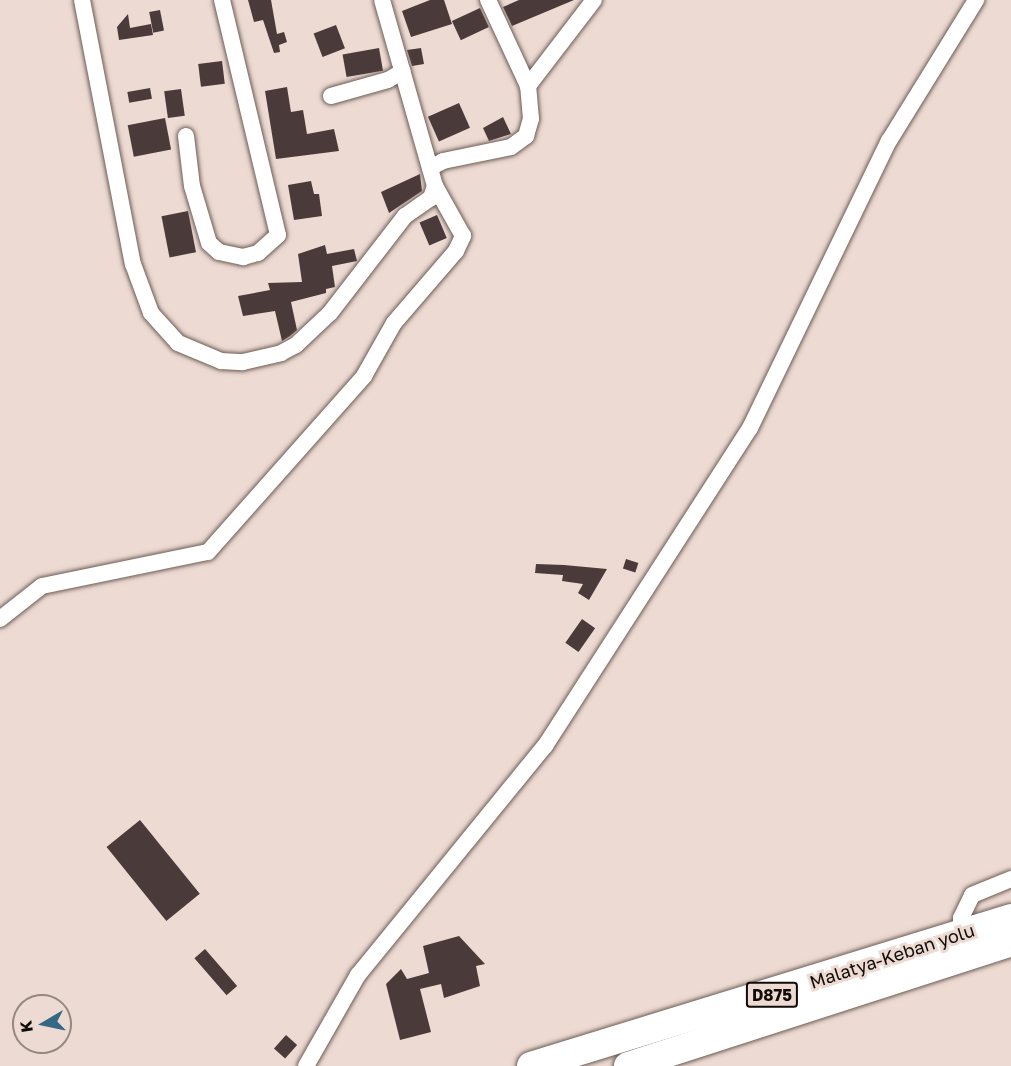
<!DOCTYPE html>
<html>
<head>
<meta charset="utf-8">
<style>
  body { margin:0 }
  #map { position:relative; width:1011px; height:1066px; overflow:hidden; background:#eddad2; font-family:"Golos Text",sans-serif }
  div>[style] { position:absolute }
  .building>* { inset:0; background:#4a3a39; transform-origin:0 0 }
  .roads { filter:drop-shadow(0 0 2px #6b5c55) drop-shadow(0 0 2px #6b5c55) }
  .street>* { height:16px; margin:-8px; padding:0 8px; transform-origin:8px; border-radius:8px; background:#fff }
  .highway>* { height:28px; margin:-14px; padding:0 14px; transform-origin:14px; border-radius:14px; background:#fff }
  span { translate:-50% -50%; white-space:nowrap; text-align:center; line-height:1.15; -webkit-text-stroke:6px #eddad2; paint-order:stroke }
  .shield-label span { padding:2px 4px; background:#eddad2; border:2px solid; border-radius:4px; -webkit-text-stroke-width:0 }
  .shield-label { font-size:16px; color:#110b08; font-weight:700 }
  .street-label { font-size:18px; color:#110b08 }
  .north { position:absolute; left:12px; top:994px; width:60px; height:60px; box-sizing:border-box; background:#eddad2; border:2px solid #958781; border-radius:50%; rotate:261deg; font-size:16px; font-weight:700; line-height:24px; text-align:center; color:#110b08 }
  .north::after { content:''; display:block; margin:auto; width:21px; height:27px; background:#346884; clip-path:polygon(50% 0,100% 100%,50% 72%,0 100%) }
</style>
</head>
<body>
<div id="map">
  <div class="building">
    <i style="clip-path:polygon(248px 0,271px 0,277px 34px,284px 32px,287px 42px,279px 45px,280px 52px,274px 53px,263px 20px,254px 22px)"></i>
    <i style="clip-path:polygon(430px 0,444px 0,452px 24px,411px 37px,402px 11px)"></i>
    <i style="clip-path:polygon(519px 0,574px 0,512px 26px,503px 7px)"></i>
    <i style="left:480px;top:8px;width:21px;height:31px;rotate:65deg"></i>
    <i style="left:160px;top:10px;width:21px;height:11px;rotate:79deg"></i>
    <i style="clip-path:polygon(128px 14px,130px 28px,151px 24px,153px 35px,119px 40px,117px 27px)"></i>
    <i style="left:336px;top:25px;width:25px;height:24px;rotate:69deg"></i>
    <i style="left:379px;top:48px;width:23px;height:37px;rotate:80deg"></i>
    <i style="clip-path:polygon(421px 48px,424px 64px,412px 66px,407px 50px)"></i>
    <i style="left:222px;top:61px;width:23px;height:24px;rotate:83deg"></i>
    <i style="clip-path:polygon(287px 87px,291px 112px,303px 110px,307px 134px,334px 129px,339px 151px,276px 159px,265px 91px)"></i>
    <i style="left:150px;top:88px;width:11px;height:23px;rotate:80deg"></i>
    <i style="left:181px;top:89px;width:27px;height:17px;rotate:82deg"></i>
    <i style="left:459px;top:103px;width:27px;height:34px;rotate:66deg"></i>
    <i style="clip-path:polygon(503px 117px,511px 134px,489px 141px,483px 128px)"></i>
    <i style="left:165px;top:118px;width:32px;height:38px;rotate:79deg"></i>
    <i style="clip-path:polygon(420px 174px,422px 191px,389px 213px,381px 192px)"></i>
    <i style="clip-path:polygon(311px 181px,314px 194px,319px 194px,322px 216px,294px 220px,288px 185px)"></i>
    <i style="left:188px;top:211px;width:42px;height:27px;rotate:79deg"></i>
    <i style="left:437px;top:215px;width:25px;height:19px;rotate:67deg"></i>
    <i style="clip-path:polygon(325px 245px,327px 254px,354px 249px,357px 261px,332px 266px,335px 287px,326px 289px,326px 293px,291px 302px,297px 330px,290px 336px,282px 341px,275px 311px,243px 316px,238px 296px,270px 290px,268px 283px,302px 282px,298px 254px)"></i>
    <i style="left:626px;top:559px;width:13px;height:10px;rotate:18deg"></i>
    <i style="clip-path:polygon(536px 564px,564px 565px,607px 569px,589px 600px,578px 593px,583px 584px,562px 581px,563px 575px,535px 573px)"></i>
    <i style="left:582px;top:619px;width:16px;height:29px;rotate:35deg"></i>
    <i style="left:140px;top:820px;width:95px;height:43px;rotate:51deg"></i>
    <i style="clip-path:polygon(459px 936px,485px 964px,476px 966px,480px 986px,444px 998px,441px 984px,420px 989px,431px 1032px,400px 1040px,386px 984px,401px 969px,407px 979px,429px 973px,423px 946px)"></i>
    <i style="left:205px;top:949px;width:49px;height:14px;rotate:49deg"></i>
    <i style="left:286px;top:1035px;width:15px;height:18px;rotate:42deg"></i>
  </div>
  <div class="roads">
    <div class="street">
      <i style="left:82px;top:0;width:269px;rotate:79.1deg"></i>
      <i style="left:133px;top:264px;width:52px;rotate:69.8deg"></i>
      <i style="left:151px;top:313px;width:40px;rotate:48deg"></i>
      <i style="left:178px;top:343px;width:47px;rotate:22.7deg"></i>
      <i style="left:221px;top:361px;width:22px;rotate:3deg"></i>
      <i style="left:243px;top:362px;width:39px;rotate:-13deg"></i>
      <i style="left:281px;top:353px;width:17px;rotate:-28deg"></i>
      <i style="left:296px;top:345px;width:47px;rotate:-43.3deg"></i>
      <i style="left:330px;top:313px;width:123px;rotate:-52.3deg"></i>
      <i style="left:405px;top:216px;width:32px;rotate:-35deg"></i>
      <i style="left:431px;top:198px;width:13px;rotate:-72deg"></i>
      <i style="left:528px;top:86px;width:108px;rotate:-52.5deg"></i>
      <i style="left:331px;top:96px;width:59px;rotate:-15.7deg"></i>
      <i style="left:388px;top:80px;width:17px;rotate:-31deg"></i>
      <i style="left:186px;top:136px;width:50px;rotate:83.2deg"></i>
      <i style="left:192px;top:186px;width:59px;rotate:73.4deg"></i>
      <i style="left:209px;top:243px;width:13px;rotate:42deg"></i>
      <i style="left:219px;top:252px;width:25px;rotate:12deg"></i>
      <i style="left:243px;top:257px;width:16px;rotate:-15deg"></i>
      <i style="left:258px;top:253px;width:27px;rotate:-42deg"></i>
      <i style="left:278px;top:235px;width:242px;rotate:-103.4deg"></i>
      <i style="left:430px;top:168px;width:15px;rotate:-28deg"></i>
      <i style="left:443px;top:161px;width:69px;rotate:-11.6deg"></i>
      <i style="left:511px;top:147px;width:19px;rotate:-36deg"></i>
      <i style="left:526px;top:136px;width:18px;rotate:-74deg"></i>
      <i style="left:531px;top:119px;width:33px;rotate:-95deg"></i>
      <i style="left:528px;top:86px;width:95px;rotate:-114.9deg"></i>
      <i style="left:0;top:619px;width:53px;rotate:-38.2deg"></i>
      <i style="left:42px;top:586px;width:169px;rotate:-11.6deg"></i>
      <i style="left:208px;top:552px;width:235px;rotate:-48.4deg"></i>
      <i style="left:364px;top:376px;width:61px;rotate:-60.5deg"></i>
      <i style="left:394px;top:323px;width:95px;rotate:-49.3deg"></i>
      <i style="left:456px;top:251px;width:17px;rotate:-65deg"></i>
      <i style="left:463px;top:236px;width:57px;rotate:-119.2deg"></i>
      <i style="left:435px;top:186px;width:193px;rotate:-105.9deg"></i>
      <i style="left:961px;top:934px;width:16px;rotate:-90deg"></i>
      <i style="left:961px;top:918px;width:25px;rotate:-64deg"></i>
      <i style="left:972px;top:895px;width:42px;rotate:-22.3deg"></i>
      <i style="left:306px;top:1066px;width:105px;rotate:-60.3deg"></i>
      <i style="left:358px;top:975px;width:296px;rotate:-50.8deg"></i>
      <i style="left:545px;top:746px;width:378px;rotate:-57.2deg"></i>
      <i style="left:750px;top:428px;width:319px;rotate:-64.2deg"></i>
      <i style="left:889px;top:141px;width:166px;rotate:-58.3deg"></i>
    </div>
    <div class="highway">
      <i style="left:531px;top:1066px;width:502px;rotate:-17.14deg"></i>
      <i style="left:628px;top:1066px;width:403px;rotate:-17.9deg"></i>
    </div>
  </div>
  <div class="shield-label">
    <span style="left:772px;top:995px">D875</span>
  </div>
  <div class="street-label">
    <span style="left:892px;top:956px;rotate:-18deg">Malatya-Keban yolu</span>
  </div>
  <div class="north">K</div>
</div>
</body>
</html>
